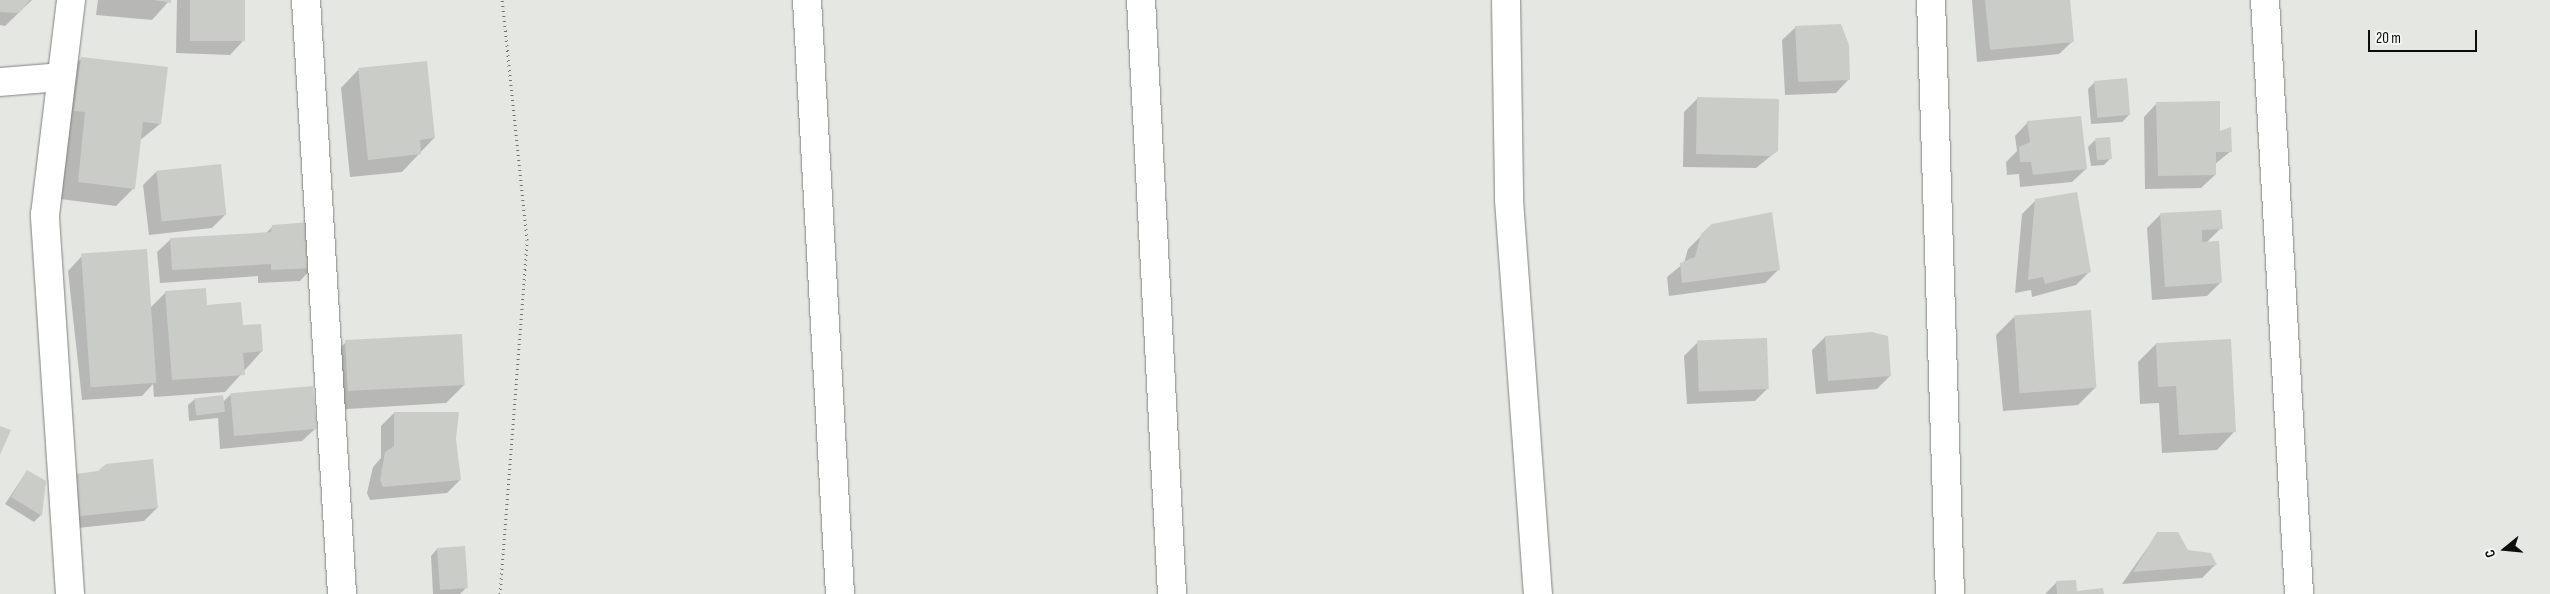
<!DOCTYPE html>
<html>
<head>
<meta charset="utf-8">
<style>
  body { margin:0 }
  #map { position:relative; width:2550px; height:594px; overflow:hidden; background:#e5e7e3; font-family:"Sofia Sans Condensed",sans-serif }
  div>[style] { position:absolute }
  .shadow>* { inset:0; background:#0003 }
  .building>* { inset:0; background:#c9ccc7; transform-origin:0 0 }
  .path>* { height:3px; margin-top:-1.5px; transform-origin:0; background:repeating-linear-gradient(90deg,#737471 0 1px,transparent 0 5px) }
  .roads { filter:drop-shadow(0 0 1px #80837e) drop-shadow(0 0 1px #80837e) }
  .minor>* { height:28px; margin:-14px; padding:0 14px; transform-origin:14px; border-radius:14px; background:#fff }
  span { translate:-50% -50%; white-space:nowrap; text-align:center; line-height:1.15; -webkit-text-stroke:4px #f2f5f0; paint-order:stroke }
  .north { position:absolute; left:2480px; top:524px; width:50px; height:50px; -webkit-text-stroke:4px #f2f5f0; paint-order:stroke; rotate:253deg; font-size:14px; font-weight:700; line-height:20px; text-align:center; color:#0c0d0b }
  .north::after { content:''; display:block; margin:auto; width:18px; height:22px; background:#0c0d0b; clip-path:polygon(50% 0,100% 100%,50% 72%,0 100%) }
  .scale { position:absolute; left:2368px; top:30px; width:109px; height:22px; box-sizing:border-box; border:2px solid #0c0d0b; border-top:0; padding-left:6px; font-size:15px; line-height:18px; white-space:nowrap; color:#0c0d0b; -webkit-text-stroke:4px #f2f5f0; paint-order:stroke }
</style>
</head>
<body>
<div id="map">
  <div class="shadow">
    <i style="clip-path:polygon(0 0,32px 0,5px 26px,0 25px)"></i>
    <i style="clip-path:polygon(98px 0,170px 0,152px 20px,96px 15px)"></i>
    <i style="clip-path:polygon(177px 0,243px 0,243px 41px,230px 55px,176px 53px)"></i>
    <i style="clip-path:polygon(1972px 0,2069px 0,2073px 41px,2059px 54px,1977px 62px)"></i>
    <i style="clip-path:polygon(1796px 27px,1849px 79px,1836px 93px,1785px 95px,1782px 40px)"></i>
    <i style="clip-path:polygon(81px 59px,160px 124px,139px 141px,134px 188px,116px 206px,60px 199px,63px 76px)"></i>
    <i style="clip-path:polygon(358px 70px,434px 138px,402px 172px,350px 177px,341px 88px)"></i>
    <i style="clip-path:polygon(2095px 82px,2129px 115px,2122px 122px,2091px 124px,2088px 89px)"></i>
    <i style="clip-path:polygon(1697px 99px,1777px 151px,1756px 168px,1683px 167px,1684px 112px)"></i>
    <i style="clip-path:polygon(2157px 103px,2219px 133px,2231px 151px,2215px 164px,2215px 175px,2201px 188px,2145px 189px,2144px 117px)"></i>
    <i style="clip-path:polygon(2028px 122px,2086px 169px,2072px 182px,2020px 187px,2019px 174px,2007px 175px,2006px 162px,2017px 151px,2015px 136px)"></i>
    <i style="clip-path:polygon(2095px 140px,2111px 158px,2104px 165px,2091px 166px,2088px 147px)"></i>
    <i style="clip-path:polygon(156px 172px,225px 215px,212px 228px,149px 235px,143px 185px)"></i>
    <i style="clip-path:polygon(2035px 201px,2090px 271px,2076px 285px,2032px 297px,2031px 290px,2015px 293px,2022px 214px)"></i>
    <i style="clip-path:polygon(2160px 215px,2221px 228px,2206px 243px,2220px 283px,2207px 296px,2152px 300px,2147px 228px)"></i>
    <i style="clip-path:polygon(273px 226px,313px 267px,300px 281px,258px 283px,258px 276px,160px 283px,157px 252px,171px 239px,266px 233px)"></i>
    <i style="clip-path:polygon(1702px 235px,1779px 269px,1765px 283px,1669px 296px,1667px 277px,1684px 263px,1688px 249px)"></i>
    <i style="clip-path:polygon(81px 257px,150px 308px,165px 293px,206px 306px,242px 327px,262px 351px,225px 392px,154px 397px,153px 384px,142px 396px,82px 400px,68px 271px)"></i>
    <i style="clip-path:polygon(2014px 317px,2096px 387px,2078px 405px,2003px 411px,1996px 335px)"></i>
    <i style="clip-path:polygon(1825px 337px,1890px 376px,1877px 389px,1816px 394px,1812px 350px)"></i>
    <i style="clip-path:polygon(345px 343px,464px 385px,446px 403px,331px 410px,327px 361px)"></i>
    <i style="clip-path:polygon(1697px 343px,1768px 388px,1755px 401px,1687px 404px,1684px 356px)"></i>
    <i style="clip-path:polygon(2156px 344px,2234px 432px,2217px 450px,2162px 453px,2159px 403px,2140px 404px,2138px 362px)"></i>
    <i style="clip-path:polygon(230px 395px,316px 428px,302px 441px,220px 449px,218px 418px,189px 421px,188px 405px,195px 399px,222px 403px)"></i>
    <i style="clip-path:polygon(394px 413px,455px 439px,460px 480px,447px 493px,370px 500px,367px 493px,373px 467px,381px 458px,381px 426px)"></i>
    <i style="clip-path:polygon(27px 471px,44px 481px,41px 515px,34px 522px,5px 504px)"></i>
    <i style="clip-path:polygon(98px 472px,157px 508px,144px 521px,68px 529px,64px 488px,77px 475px)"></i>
    <i style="clip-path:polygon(2157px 534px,2187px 551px,2215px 565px,2202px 578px,2122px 584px)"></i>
    <i style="clip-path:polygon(437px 549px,466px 588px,460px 594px,433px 594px,431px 556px)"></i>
    <i style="clip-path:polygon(2057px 582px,2076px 592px,2102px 594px,2045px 594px)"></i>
  </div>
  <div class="building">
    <i style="clip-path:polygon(0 0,30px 0,19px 13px,0 12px)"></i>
    <i style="clip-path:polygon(154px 0,171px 0,171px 3px)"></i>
    <i style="left:190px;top:0;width:55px;height:41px"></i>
    <i style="clip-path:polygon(1985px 0,2070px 0,2074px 42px,1990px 50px)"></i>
    <i style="clip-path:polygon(1841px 24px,1849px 45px,1850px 80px,1798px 82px,1795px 26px)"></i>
    <i style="clip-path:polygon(81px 57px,168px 67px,161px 124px,143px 122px,135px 189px,78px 182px,85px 112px,74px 111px)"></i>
    <i style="clip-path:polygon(427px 61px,435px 138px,420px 140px,421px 154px,368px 160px,358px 68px)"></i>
    <i style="left:2127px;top:78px;width:37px;height:33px;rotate:85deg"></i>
    <i style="clip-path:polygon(1697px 97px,1779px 99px,1778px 151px,1770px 156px,1696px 154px)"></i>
    <i style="clip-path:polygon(2220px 101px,2220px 131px,2231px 127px,2232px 152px,2216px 152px,2216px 175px,2158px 176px,2156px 102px)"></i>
    <i style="clip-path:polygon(2081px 116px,2087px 169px,2033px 175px,2031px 162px,2020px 162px,2019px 147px,2030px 142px,2027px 121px)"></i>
    <i style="left:2110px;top:137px;width:22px;height:15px;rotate:85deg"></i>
    <i style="left:221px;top:164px;width:51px;height:65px;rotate:84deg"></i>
    <i style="clip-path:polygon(2077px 192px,2091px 272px,2045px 284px,2043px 277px,2028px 280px,2035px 199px)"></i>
    <i style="clip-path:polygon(2221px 210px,2223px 229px,2202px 230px,2202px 242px,2219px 241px,2222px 283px,2165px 287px,2160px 213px)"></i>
    <i style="clip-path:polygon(1772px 212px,1780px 270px,1682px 283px,1680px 263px,1695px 257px,1701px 234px,1712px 224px)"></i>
    <i style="clip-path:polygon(311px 222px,314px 268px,271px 270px,271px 264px,172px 270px,170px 238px,271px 232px,272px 225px)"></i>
    <i style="left:147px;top:249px;width:134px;height:66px;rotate:86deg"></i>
    <i style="clip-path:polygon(206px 288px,207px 305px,241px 302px,243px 325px,261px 324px,263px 351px,243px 353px,245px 375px,172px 380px,165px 291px)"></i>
    <i style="left:2091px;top:310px;width:78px;height:77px;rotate:86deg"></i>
    <i style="clip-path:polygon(1872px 332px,1888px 336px,1891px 376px,1828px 381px,1825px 336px)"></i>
    <i style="left:462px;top:334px;width:51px;height:117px;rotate:87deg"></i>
    <i style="left:1767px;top:338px;width:51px;height:70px;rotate:88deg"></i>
    <i style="clip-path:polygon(2231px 339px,2236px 432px,2179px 435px,2176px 386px,2158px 387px,2156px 343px)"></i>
    <i style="left:313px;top:386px;width:43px;height:83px;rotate:85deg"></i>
    <i style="left:223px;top:395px;width:17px;height:29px;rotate:83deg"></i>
    <i style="clip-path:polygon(394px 412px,459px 412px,456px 439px,461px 480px,383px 487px,380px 480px,385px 452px,394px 446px)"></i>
    <i style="clip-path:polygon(0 426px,11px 430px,0 455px)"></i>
    <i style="clip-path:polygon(153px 459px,158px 508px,80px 516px,76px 474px,98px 471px,106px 464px)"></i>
    <i style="clip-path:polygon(27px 470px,46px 481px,42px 516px,11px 497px)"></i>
    <i style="clip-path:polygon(2157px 532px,2178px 532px,2188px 550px,2211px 553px,2217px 565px,2133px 572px)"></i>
    <i style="left:465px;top:546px;width:42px;height:28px;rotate:86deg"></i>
    <i style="clip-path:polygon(2076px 580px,2077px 591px,2103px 588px,2104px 594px,2057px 594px,2056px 581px)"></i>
  </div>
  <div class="path">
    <i style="left:500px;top:594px;width:355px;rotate:-85.6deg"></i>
    <i style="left:527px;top:240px;width:241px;rotate:-95.9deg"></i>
  </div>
  <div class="roads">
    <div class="minor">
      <i style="left:306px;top:0;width:595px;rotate:86.53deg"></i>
      <i style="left:807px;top:0;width:595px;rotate:86.82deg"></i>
      <i style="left:1141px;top:0;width:595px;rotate:87.01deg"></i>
      <i style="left:1506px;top:0;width:200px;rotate:89.1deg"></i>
      <i style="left:1509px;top:200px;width:395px;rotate:85.8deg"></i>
      <i style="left:1931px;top:0;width:594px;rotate:88.17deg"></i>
      <i style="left:2265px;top:0;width:595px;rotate:86.72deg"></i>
      <i style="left:0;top:82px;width:61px;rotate:-4.7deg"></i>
      <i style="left:70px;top:594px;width:380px;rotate:-93.8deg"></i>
      <i style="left:45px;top:215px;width:217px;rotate:-83.1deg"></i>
    </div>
  </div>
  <div class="north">С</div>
  <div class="scale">20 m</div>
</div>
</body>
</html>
